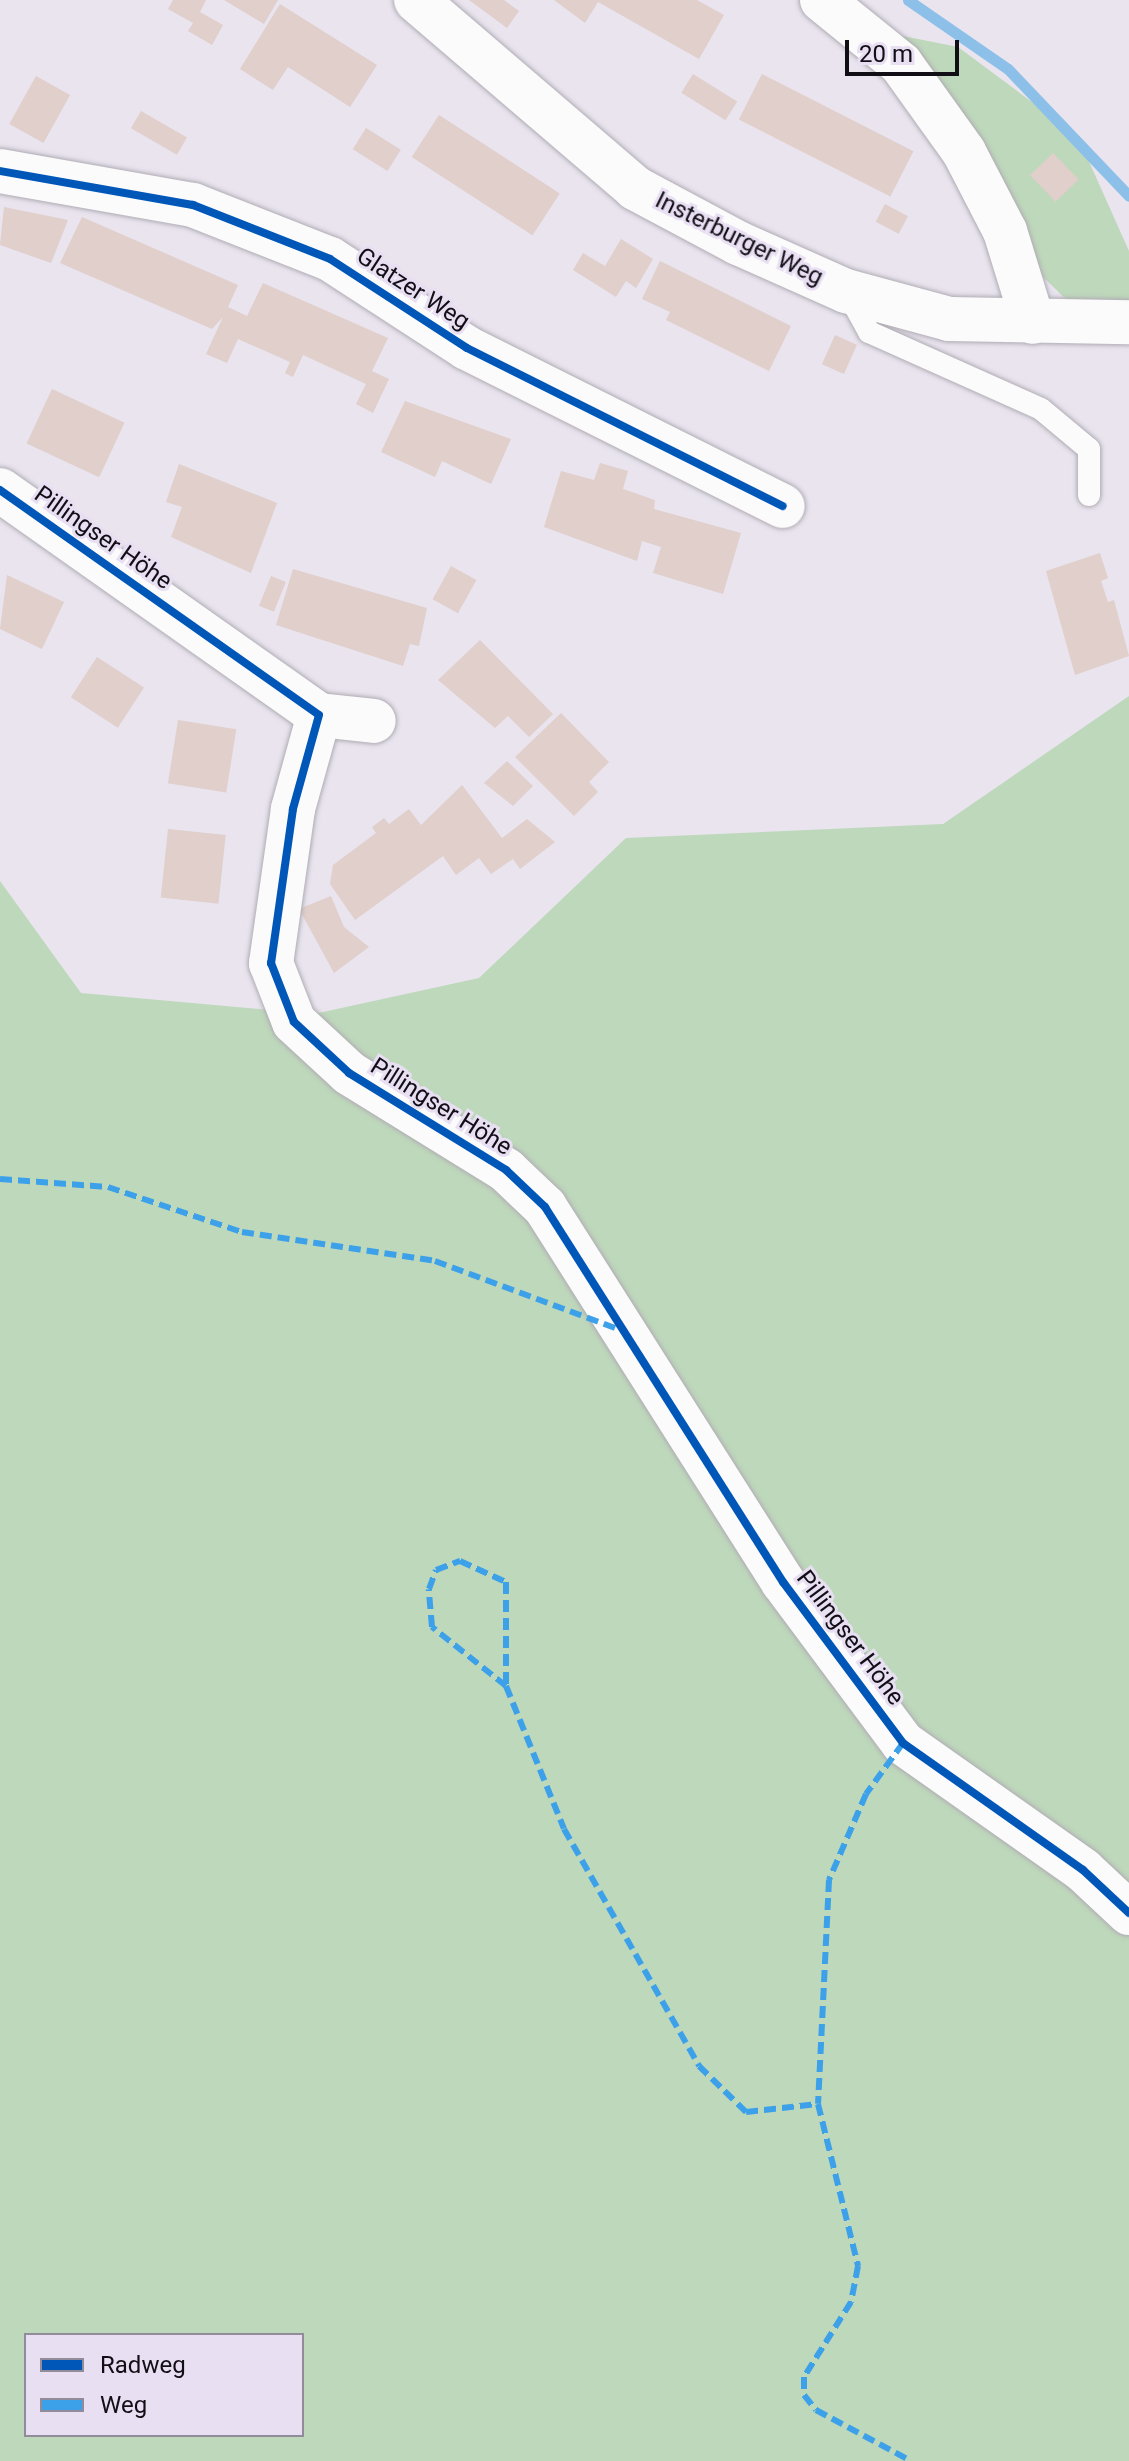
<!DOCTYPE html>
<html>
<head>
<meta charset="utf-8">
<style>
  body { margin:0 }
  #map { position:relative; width:1129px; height:2461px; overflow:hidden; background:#e9e4ee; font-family:Roboto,sans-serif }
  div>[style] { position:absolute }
  .green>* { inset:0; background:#bed8bb }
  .stream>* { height:11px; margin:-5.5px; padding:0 5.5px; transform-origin:5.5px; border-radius:5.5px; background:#8dc0e8 }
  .building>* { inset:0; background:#e0cfcb; transform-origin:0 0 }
  .roads { filter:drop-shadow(0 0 2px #b0acb4) drop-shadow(0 0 2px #b0acb4) }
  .lane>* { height:22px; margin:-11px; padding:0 11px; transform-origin:11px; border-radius:11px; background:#fcfbfc }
  .street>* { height:44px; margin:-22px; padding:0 22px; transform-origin:22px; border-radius:22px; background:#fcfbfc }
  .quiet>* { height:6px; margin-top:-3px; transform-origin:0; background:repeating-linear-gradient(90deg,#3da1ea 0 12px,transparent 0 18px) }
  .cycleway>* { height:8px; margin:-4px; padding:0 4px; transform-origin:4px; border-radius:4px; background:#0057b8 }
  span { translate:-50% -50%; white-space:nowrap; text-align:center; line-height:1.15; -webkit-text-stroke:6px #e8dff3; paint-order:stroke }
  .street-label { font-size:24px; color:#110e15 }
  .legend { position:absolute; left:24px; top:2333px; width:280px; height:104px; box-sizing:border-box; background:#e8dff3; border:2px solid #928b9a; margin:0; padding:10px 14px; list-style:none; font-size:24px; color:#110e15 }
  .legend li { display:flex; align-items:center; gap:16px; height:40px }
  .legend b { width:40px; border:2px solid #928b9a }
  .scale { position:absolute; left:845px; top:40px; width:114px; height:36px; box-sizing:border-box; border:4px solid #110e15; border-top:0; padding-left:10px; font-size:24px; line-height:28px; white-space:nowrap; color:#110e15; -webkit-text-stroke:6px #e8dff3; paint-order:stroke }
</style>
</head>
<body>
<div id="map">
  <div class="green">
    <i style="clip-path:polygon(898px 35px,958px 47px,1036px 105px,1087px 157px,1129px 251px,1129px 309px,1072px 305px,1043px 277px,1006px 191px)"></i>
    <i style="clip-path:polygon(evenodd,1129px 696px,1129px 2461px,0 2461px,0 881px,81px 993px,314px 1014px,479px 978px,626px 838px,943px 824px,1129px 696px,26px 2335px,302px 2335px,302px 2435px,26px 2435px,26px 2335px)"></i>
  </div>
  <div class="stream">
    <i style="left:908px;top:0;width:121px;rotate:34.6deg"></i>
    <i style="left:1008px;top:69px;width:175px;rotate:46.4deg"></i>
  </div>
  <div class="building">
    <i style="clip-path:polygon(173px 0,206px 0,200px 12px,223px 25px,212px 45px,188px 31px,193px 23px,168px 9px)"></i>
    <i style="clip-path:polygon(224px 0,278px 0,264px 24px)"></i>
    <i style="clip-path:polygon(469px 0,504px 0,519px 11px,507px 28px)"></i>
    <i style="clip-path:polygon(554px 0,697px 0,724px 15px,699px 59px,598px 2px,585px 23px)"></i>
    <i style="clip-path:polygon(280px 4px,377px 65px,350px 107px,288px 67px,273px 90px,240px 69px)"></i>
    <i style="left:693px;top:74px;width:52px;height:22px;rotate:32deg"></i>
    <i style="left:762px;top:74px;width:170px;height:51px;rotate:27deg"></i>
    <i style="left:36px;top:76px;width:39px;height:55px;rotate:29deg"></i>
    <i style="left:141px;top:111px;width:53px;height:20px;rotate:30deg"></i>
    <i style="left:439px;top:115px;width:144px;height:50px;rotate:33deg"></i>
    <i style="left:366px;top:128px;width:41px;height:25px;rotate:32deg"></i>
    <i style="left:1053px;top:153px;width:37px;height:32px;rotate:46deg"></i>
    <i style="left:885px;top:204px;width:26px;height:20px;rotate:28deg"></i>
    <i style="clip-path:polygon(4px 207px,68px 220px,51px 263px,0 245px)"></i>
    <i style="clip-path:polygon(82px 217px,238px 285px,228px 307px,247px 316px,263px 283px,388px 338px,372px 371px,389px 379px,373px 413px,356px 404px,366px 384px,303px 355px,293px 377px,285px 373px,290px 362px,238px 339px,227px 363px,206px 354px,223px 317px,212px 329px,60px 263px)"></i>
    <i style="clip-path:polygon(621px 239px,653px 259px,636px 288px,626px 281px,616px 297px,573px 270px,583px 253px,605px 266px)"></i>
    <i style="clip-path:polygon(660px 261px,791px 326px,769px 371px,666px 320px,670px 312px,642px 299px)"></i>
    <i style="left:835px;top:335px;width:24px;height:32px;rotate:24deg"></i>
    <i style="left:52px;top:389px;width:80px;height:60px;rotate:25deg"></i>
    <i style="clip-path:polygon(405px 401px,511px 439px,491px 484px,442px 461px,435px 477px,381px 452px)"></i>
    <i style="clip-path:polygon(600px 463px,628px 471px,623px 489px,655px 500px,654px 509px,741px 533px,723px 594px,653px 573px,661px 547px,642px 541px,637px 561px,544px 527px,561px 471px,594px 480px)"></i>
    <i style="clip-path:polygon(179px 464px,277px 503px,251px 573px,171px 537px,182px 507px,166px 502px)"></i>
    <i style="clip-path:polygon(1100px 553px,1108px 578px,1101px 581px,1108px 602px,1114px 600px,1129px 656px,1075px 675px,1046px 571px)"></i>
    <i style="left:451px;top:566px;width:29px;height:38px;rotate:29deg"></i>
    <i style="clip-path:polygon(293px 569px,427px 608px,419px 646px,410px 644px,403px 666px,276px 625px)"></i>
    <i style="clip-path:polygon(7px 575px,64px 602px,42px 649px,0 629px)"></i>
    <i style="left:271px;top:576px;width:16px;height:32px;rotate:22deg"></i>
    <i style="clip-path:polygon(480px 640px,553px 714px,529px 737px,508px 716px,495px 728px,438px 680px)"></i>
    <i style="left:97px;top:657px;width:56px;height:48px;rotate:33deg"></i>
    <i style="clip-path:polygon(561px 713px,609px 762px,589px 782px,598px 792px,574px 816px,515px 757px)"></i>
    <i style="left:178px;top:720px;width:59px;height:64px;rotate:9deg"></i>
    <i style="clip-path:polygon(507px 761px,533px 786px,513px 806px,484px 783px)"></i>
    <i style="clip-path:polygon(462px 785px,502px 838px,527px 819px,555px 842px,520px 869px,513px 859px,491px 874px,479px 858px,456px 875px,443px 856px,355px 920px,330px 884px,333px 865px,376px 833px,372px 827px,384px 818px,389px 824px,409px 809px,421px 825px)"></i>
    <i style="left:168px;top:829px;width:58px;height:69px;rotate:6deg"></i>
    <i style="clip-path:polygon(331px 896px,344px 927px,369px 947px,334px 973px,299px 909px)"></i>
  </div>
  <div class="roads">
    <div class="lane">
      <i style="left:847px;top:292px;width:46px;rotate:61.2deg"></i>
      <i style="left:869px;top:332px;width:188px;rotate:24.1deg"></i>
      <i style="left:1041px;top:409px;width:62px;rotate:39.8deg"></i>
      <i style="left:1089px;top:449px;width:46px;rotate:90deg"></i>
    </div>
    <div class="street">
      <i style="left:416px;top:0;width:289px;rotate:40.6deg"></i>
      <i style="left:635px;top:188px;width:117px;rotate:28.1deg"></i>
      <i style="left:738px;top:243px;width:118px;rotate:24deg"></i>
      <i style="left:846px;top:291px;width:107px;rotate:15.2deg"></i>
      <i style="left:949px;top:319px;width:180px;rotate:1deg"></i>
      <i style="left:822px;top:0;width:102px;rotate:39deg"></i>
      <i style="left:901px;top:64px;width:108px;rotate:54.4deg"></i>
      <i style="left:964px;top:152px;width:89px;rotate:62.6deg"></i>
      <i style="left:1005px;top:231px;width:95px;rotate:72.9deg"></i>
      <i style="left:0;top:171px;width:196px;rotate:10deg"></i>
      <i style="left:193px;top:205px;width:147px;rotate:21.5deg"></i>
      <i style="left:330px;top:259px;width:163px;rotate:33deg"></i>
      <i style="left:467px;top:348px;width:353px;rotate:26.6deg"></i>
      <i style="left:0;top:490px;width:390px;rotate:35.2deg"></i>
      <i style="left:319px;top:715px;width:98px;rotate:105.5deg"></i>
      <i style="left:293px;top:809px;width:156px;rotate:98.1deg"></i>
      <i style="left:271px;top:963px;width:63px;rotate:68.7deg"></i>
      <i style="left:294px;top:1022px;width:75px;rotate:42.8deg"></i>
      <i style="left:349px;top:1073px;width:185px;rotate:31.7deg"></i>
      <i style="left:506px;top:1170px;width:54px;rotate:43.5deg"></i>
      <i style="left:545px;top:1207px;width:444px;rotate:57.6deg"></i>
      <i style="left:783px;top:1582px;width:201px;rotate:53.3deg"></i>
      <i style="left:903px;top:1743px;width:220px;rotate:35.2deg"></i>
      <i style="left:1083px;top:1870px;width:63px;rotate:43.1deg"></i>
      <i style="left:319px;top:715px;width:55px;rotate:6.2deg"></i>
    </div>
  </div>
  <div class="quiet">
    <i style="left:0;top:1179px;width:108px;rotate:4.2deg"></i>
    <i style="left:108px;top:1187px;width:141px;rotate:18.6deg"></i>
    <i style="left:242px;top:1232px;width:195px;rotate:8.5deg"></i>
    <i style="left:435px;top:1261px;width:195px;rotate:20.4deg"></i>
    <i style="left:506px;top:1686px;width:95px;rotate:-141.4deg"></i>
    <i style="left:432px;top:1627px;width:38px;rotate:-95deg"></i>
    <i style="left:429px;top:1589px;width:20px;rotate:-70deg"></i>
    <i style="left:436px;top:1570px;width:26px;rotate:-21deg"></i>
    <i style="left:460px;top:1561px;width:51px;rotate:24.5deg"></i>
    <i style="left:506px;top:1582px;width:104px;rotate:90deg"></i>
    <i style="left:506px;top:1686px;width:154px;rotate:67.9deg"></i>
    <i style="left:564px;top:1829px;width:273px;rotate:60.3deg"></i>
    <i style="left:699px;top:2066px;width:66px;rotate:44.4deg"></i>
    <i style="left:746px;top:2112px;width:72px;rotate:-6.3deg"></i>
    <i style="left:903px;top:1743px;width:63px;rotate:126deg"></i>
    <i style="left:866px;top:1794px;width:94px;rotate:113.3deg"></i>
    <i style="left:829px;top:1880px;width:224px;rotate:92.8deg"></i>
    <i style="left:818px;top:2104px;width:167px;rotate:76.1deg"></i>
    <i style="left:858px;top:2266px;width:37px;rotate:101deg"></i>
    <i style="left:851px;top:2302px;width:89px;rotate:122.1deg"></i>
    <i style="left:804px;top:2377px;width:18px;rotate:90deg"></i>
    <i style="left:804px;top:2395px;width:19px;rotate:51deg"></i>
    <i style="left:816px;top:2410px;width:108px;rotate:28.2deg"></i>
  </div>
  <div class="cycleway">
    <i style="left:0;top:171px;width:196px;rotate:10deg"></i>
    <i style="left:193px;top:205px;width:147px;rotate:21.5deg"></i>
    <i style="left:330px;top:259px;width:163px;rotate:33deg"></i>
    <i style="left:467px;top:348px;width:353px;rotate:26.6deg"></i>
    <i style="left:0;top:490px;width:390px;rotate:35.2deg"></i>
    <i style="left:319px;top:715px;width:98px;rotate:105.5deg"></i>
    <i style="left:293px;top:809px;width:156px;rotate:98.1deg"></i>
    <i style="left:271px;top:963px;width:63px;rotate:68.7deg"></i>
    <i style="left:294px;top:1022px;width:75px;rotate:42.8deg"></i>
    <i style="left:349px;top:1073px;width:185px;rotate:31.7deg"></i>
    <i style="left:506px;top:1170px;width:54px;rotate:43.5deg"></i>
    <i style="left:545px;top:1207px;width:444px;rotate:57.6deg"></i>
    <i style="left:783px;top:1582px;width:201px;rotate:53.3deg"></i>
    <i style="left:903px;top:1743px;width:220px;rotate:35.2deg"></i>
    <i style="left:1083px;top:1870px;width:63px;rotate:43.1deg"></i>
  </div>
  <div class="street-label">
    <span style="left:739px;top:239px;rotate:26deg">Insterburger Weg</span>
    <span style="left:413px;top:289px;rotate:33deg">Glatzer Weg</span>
    <span style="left:103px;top:538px;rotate:35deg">Pillingser Höhe</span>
    <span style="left:441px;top:1107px;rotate:32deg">Pillingser Höhe</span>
    <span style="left:850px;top:1638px;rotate:53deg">Pillingser Höhe</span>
  </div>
  <ul class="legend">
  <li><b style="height:10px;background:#0057b8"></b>Radweg</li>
  <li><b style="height:10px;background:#3da1ea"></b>Weg</li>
  </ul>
  <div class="scale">20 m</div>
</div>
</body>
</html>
